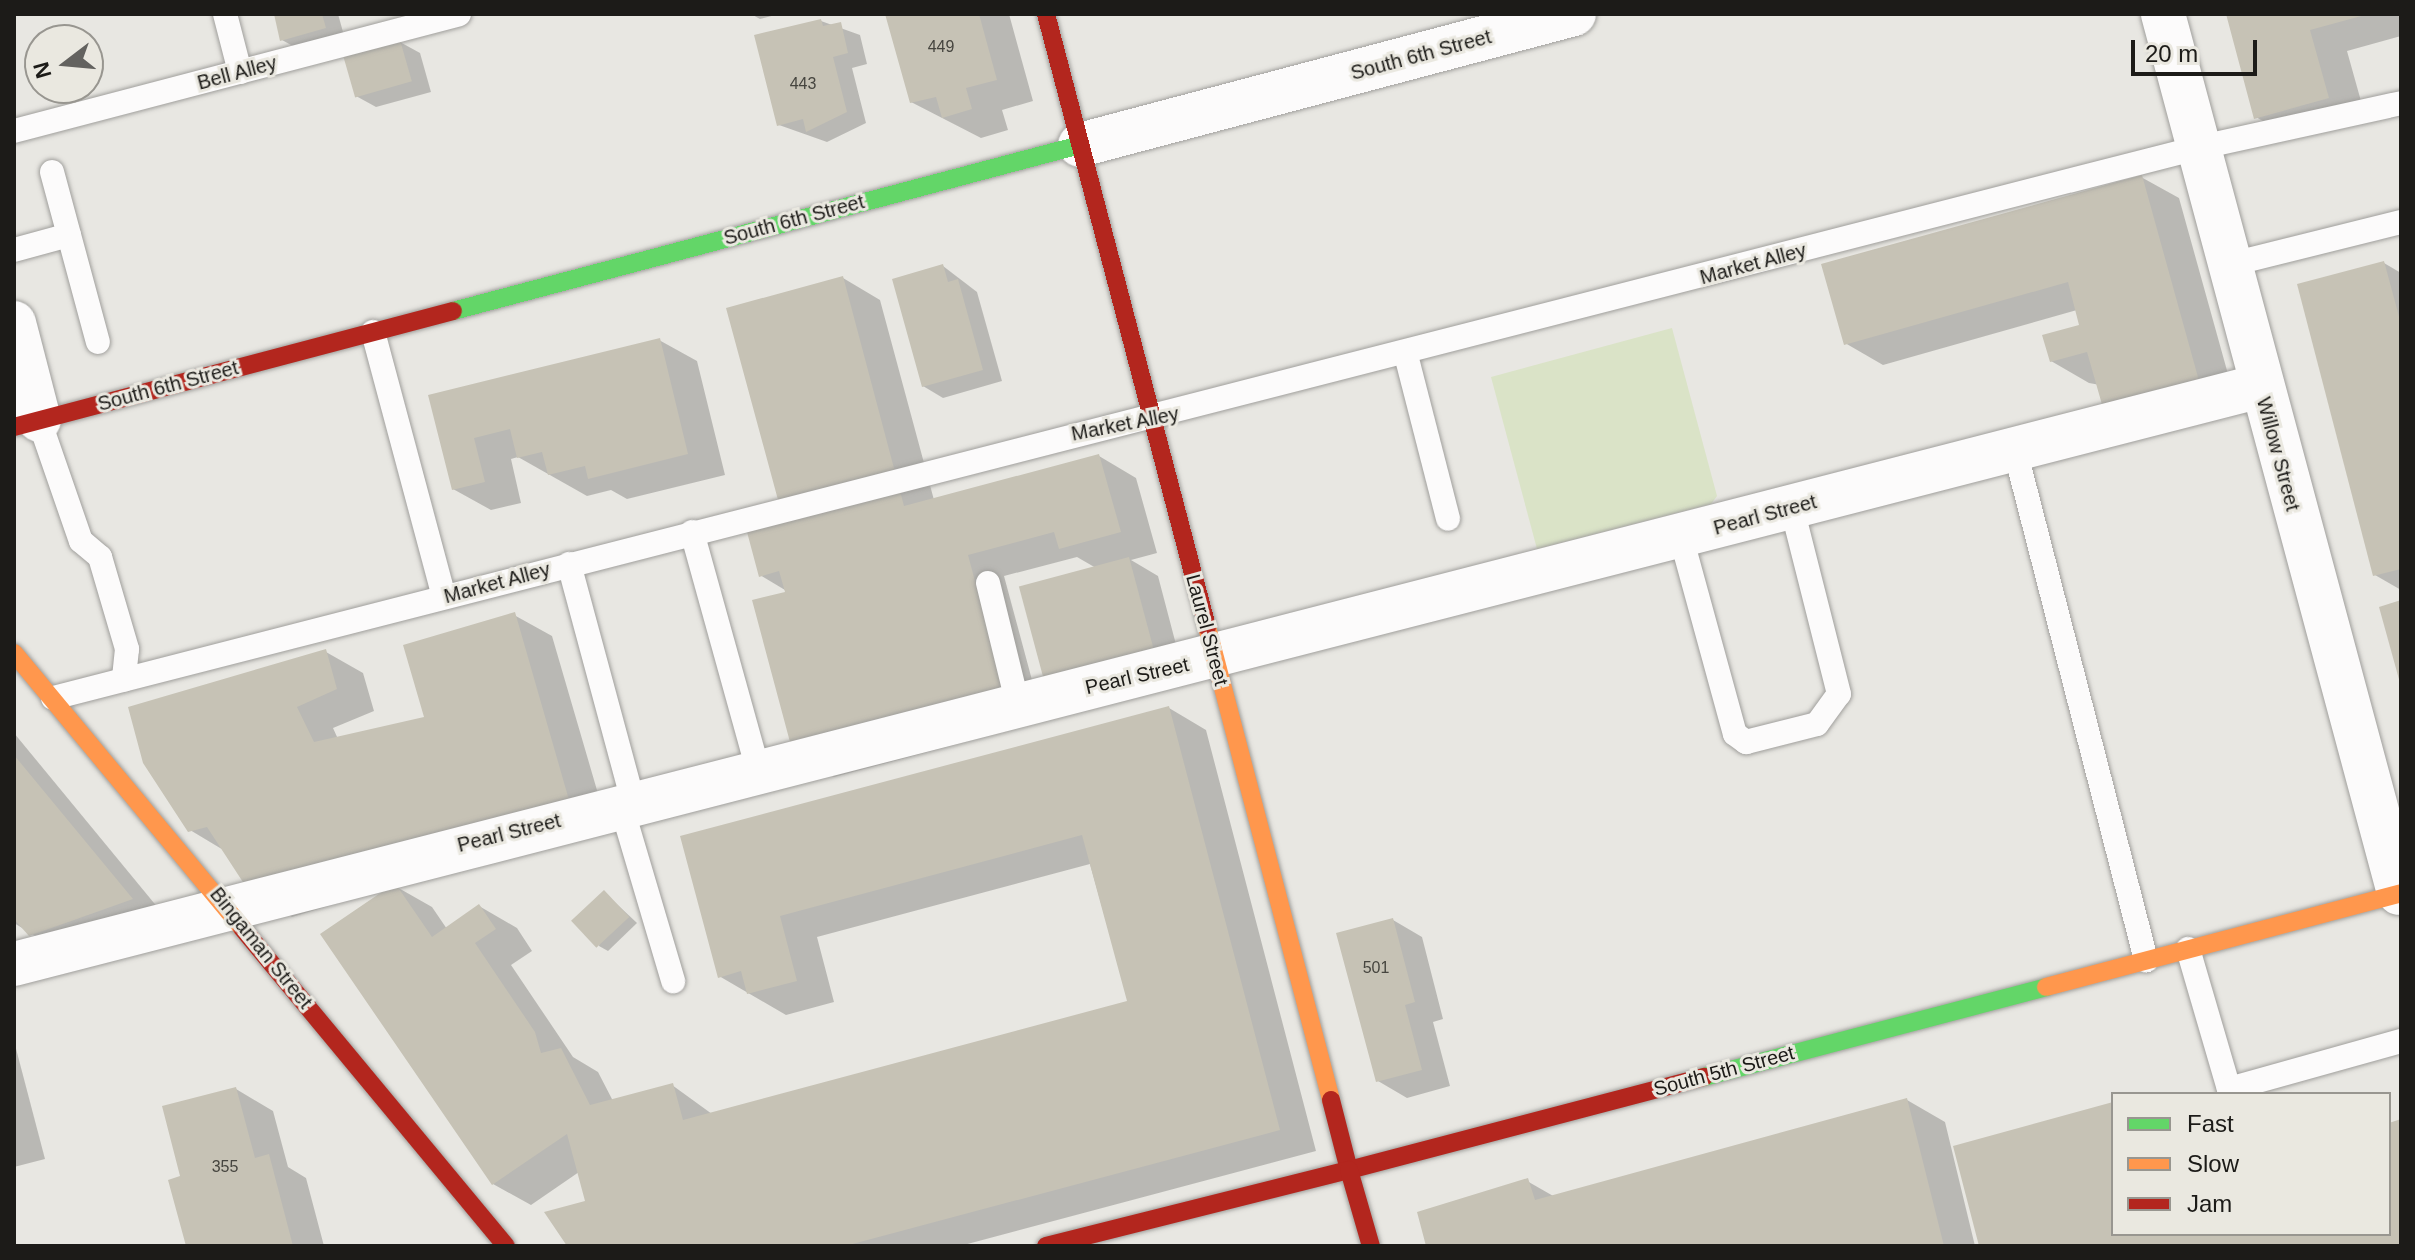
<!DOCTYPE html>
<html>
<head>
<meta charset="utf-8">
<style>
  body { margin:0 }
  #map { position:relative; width:2415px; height:1260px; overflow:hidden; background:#e8e7e2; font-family:Helvetica,sans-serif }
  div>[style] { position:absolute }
  .green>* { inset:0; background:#dae3c7 }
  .shadow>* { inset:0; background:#0003 }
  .building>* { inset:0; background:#c6c2b5; transform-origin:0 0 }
  .roads { filter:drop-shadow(0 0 2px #a09f9c) drop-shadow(0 0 2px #a09f9c) }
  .lane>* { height:24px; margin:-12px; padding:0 12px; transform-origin:12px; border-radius:12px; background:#fcfbfb }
  .street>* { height:44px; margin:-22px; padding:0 22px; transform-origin:22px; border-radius:22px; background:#fcfbfb }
  .fast>* { height:18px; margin:-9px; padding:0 9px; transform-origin:9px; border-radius:9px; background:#63d668 }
  .slow>* { height:18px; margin:-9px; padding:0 9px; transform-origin:9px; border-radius:9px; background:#ff974d }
  .jam>* { height:18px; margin:-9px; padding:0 9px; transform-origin:9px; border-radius:9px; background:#b3261e }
  span { translate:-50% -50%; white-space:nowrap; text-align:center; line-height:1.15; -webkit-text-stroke:6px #eae8e0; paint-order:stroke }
  .number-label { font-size:16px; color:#46453f }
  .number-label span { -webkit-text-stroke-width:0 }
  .street-label { font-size:20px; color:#1c1b18 }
  .frame { position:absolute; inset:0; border:16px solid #1c1b18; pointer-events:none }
  .legend { position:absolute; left:2111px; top:1092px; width:280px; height:144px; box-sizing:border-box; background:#eae8e0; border:2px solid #989690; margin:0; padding:10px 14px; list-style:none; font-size:24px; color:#1c1b18 }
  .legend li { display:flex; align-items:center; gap:16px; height:40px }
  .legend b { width:40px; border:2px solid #989690 }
  .north { position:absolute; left:24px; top:24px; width:80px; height:80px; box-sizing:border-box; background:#eae8e0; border:2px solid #989690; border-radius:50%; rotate:254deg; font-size:22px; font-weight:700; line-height:32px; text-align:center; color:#1c1b18 }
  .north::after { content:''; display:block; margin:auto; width:28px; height:36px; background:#63625f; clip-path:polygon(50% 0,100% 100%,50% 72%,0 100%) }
  .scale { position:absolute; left:2131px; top:40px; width:126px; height:36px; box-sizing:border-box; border:4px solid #1c1b18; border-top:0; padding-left:10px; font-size:24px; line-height:28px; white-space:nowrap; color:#1c1b18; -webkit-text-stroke:6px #eae8e0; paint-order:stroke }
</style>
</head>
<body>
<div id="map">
  <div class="green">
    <i style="clip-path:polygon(1672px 328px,1717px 496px,1711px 504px,1537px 549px,1491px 377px)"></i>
  </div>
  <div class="shadow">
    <i style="clip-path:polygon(276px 14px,338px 14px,345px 39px,302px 51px,282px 40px)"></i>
    <i style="clip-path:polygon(751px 14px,779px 14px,760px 19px)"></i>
    <i style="clip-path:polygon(887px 14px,1009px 14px,1033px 101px,1002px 110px,1008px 130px,981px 138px,911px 102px)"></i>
    <i style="clip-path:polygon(2228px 14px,2401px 14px,2401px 36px,2347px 51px,2366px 119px,2293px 139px,2256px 117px)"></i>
    <i style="clip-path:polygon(821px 21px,860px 35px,867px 64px,852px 68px,866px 123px,827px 142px,779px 125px)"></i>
    <i style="clip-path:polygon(400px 42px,420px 53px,431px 92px,376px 107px,356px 96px)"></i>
    <i style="clip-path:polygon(2141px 177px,2179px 198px,2238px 410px,2089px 383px,2051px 361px,2082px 326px,2077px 310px,1883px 365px,1845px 343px)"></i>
    <i style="clip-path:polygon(2384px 263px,2401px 273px,2401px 590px,2375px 575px)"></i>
    <i style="clip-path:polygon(943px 266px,977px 292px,1002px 381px,943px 398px,923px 386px)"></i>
    <i style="clip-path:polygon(843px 278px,880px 300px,934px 500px,1099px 456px,1136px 478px,1157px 553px,1131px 560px,1158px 576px,1184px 675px,1022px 587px,1096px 568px,1077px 557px,1004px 576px,1043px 721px,834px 777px,796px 756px,790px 593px,760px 575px,787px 524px)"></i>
    <i style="clip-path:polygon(659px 340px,697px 361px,725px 475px,627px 499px,611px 490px,587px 496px,518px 457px,511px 459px,521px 503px,491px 510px,453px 489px,431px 396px)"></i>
    <i style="clip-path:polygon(514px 615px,552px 636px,606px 821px,292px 917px,254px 895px,225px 851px,190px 830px,326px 652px,363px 673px,374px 711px,333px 728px,338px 739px,427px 718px)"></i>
    <i style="clip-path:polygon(1169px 708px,1206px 730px,1316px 1151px,960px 1246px,569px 1246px,587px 1203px,579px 1172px,531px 1205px,493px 1184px,395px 886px,432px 907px,447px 929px,479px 906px,517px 928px,532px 951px,511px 965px,573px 1057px,598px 1072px,613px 1101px,672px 1085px,712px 1114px,1129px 1003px,1090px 864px,817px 937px,834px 1002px,786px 1015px,719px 976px,682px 838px)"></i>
    <i style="clip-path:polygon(14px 733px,168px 920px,68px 956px,14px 923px)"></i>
    <i style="clip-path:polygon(605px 893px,637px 923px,608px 951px,599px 946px)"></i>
    <i style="clip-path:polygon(1393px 920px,1422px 937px,1443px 1019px,1433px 1022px,1450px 1086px,1407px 1098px,1378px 1081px)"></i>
    <i style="clip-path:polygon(14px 1041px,45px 1159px,14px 1167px)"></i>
    <i style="clip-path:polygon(236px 1089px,273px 1111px,288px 1167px,306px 1178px,324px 1246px,188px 1246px,183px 1178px)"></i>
    <i style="clip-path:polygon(1907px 1100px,1945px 1122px,1975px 1246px,1428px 1246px,1527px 1181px,1555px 1197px)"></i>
  </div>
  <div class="building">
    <i style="clip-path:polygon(274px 14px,322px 14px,326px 28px,280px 41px)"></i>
    <i style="clip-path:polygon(885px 14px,979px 14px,997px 80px,966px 88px,972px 109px,942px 118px,936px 97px,910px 103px)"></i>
    <i style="clip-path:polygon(2226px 14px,2365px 14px,2365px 15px,2310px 30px,2329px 98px,2254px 119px)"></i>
    <i style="clip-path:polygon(821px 19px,823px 26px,841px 22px,848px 53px,833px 57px,847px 112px,806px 132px,803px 119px,777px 126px,754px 35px)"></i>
    <i style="left:400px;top:40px;width:43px;height:59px;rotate:74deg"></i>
    <i style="clip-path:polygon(2142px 175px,2201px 388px,2105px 415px,2087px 352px,2050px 362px,2042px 335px,2079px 325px,2068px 282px,1844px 345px,1821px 264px)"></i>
    <i style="clip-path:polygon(2384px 261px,2401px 324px,2401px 569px,2373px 576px,2297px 284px)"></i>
    <i style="clip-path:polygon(943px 264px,948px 282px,958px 279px,983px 370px,922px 387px,892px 279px)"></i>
    <i style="clip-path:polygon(843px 276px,904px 506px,1099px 454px,1121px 532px,1059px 549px,1054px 532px,968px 555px,1007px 700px,794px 757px,752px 600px,785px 592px,779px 571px,759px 577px,747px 532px,784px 522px,726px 308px)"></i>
    <i style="clip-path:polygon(660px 338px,688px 454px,588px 479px,585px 466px,548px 475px,542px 452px,517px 458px,510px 429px,474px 438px,485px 482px,452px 490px,428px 395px)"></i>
    <i style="left:1129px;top:557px;width:106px;height:114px;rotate:75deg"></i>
    <i style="clip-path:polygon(2401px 600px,2401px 683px,2400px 683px,2379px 607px)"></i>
    <i style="clip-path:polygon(515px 612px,569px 800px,252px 896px,207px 827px,188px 832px,143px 763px,128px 707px,326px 649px,337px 689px,297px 707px,314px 742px,424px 717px,403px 645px)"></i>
    <i style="clip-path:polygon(1169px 706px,1280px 1130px,845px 1246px,567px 1246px,544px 1212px,585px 1201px,567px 1134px,492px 1185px,320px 934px,395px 883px,432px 937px,479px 904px,496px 929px,475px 943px,535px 1032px,541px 1053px,561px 1048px,590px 1105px,673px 1083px,683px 1120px,1127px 1001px,1082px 835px,780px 916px,797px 981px,747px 994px,741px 971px,718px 978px,680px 836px)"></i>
    <i style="clip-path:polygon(14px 755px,133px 899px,29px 936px,14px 919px)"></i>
    <i style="left:604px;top:890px;width:37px;height:45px;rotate:47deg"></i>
    <i style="clip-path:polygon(1393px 918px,1415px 1002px,1405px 1005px,1422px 1070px,1376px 1082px,1336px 933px)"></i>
    <i style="clip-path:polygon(236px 1087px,255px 1158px,269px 1154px,293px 1246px,186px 1246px,168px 1180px,180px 1176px,162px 1106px)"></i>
    <i style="clip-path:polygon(1907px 1098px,1944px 1246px,1426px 1246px,1417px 1212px,1528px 1178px,1535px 1200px)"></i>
    <i style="clip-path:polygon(2113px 1102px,2113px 1234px,2389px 1234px,2389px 1123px,2401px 1119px,2401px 1246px,1979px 1246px,1953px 1146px)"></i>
  </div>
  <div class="roads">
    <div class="lane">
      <i style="left:225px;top:14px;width:60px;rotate:75.5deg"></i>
      <i style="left:14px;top:131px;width:460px;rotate:-14.7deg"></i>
      <i style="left:52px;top:172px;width:176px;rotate:74.9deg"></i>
      <i style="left:14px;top:250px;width:57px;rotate:-15.3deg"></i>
      <i style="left:2228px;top:265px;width:178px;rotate:-14deg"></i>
      <i style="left:373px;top:332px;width:274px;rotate:75deg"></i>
      <i style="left:1406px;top:355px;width:169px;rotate:75.6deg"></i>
      <i style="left:39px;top:420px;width:128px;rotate:70.9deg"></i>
      <i style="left:81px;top:541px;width:25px;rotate:40deg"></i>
      <i style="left:100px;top:557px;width:96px;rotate:73.6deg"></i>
      <i style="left:127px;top:649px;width:31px;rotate:96deg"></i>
      <i style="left:2015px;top:450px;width:527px;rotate:75.59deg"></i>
      <i style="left:692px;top:532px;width:247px;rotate:74.5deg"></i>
      <i style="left:1681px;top:537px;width:204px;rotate:74.7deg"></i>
      <i style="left:1735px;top:734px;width:14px;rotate:36deg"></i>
      <i style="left:1746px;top:742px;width:73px;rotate:-14.2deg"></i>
      <i style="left:1817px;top:724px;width:37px;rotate:-54deg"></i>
      <i style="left:1839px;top:694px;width:192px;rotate:-104.2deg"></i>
      <i style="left:569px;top:564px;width:246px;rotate:74.9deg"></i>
      <i style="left:988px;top:583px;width:126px;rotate:76.2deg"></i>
      <i style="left:53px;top:698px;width:2213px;rotate:-14.39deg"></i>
      <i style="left:2197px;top:148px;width:209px;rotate:-12.4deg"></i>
      <i style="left:621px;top:805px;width:184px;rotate:73.5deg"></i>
      <i style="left:2188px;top:949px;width:146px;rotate:73.7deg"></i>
      <i style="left:2229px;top:1089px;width:179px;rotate:-15.6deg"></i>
    </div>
    <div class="street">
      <i style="left:2163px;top:14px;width:910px;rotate:74.97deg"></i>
      <i style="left:1080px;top:145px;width:511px;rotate:-14.85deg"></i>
      <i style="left:14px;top:323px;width:100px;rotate:75.5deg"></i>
      <i style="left:14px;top:964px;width:2319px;rotate:-14.43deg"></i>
    </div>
    <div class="fast">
      <i style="left:453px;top:311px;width:649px;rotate:-14.83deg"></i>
      <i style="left:1704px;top:1077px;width:354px;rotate:-14.7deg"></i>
    </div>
    <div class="slow">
      <i style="left:1207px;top:627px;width:489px;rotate:75.3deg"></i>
      <i style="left:14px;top:653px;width:357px;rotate:50.3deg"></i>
      <i style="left:2046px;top:987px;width:367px;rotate:-14.8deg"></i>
    </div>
    <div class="jam">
      <i style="left:1046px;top:14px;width:634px;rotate:75.28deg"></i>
      <i style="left:14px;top:427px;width:454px;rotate:-14.8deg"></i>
      <i style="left:242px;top:928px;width:413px;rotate:50.3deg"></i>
      <i style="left:1331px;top:1100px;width:72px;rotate:75.6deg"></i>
      <i style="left:1349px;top:1170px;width:367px;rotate:-14.7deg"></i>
      <i style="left:1046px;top:1246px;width:312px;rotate:-14.1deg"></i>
      <i style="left:1349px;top:1170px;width:79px;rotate:73.9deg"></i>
    </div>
  </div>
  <div class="number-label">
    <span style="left:941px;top:47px">449</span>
    <span style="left:803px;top:84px">443</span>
    <span style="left:1376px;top:968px">501</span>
    <span style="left:225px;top:1167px">355</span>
  </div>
  <div class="street-label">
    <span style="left:1421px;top:55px;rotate:-15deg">South 6th Street</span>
    <span style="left:237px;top:73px;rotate:-15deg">Bell Alley</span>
    <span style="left:794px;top:220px;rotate:-15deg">South 6th Street</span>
    <span style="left:1753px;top:264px;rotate:-15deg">Market Alley</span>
    <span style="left:168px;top:386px;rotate:-15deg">South 6th Street</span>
    <span style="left:1125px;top:424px;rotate:-11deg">Market Alley</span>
    <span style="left:2278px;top:454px;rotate:75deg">Willow Street</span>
    <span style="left:1765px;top:515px;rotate:-15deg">Pearl Street</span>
    <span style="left:497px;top:583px;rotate:-15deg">Market Alley</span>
    <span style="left:1207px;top:630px;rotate:75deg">Laurel Street</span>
    <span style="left:1137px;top:676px;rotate:-13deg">Pearl Street</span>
    <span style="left:509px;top:833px;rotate:-14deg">Pearl Street</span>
    <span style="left:261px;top:948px;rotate:51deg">Bingaman Street</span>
    <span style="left:1724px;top:1071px;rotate:-15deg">South 5th Street</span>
  </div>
  <div class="frame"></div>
  <ul class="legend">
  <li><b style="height:10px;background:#63d668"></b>Fast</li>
  <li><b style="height:10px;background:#ff974d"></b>Slow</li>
  <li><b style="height:10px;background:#b3261e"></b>Jam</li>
  </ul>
  <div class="north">N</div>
  <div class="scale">20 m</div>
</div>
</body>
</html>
